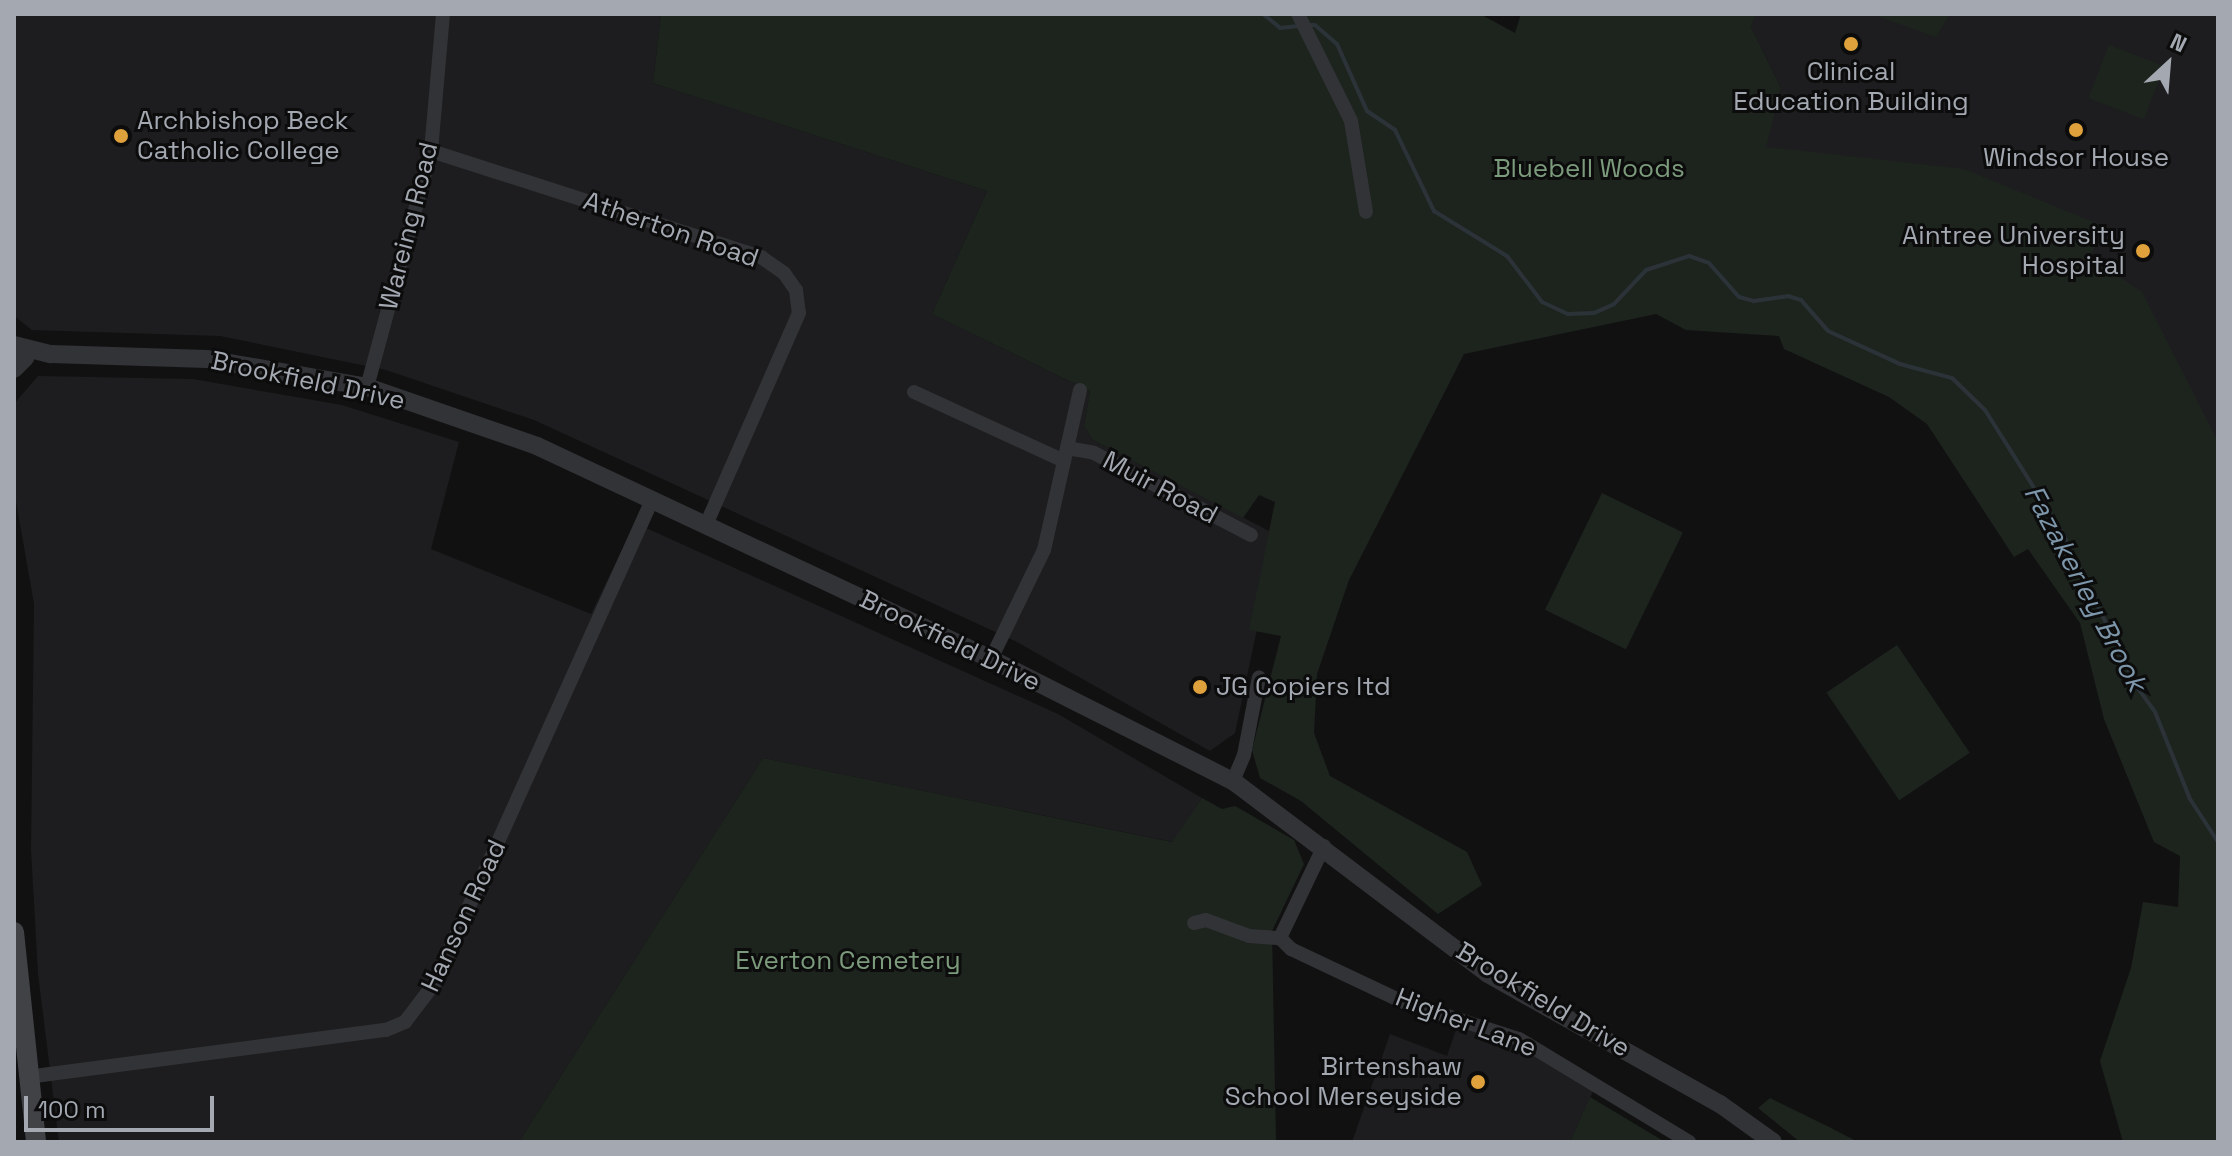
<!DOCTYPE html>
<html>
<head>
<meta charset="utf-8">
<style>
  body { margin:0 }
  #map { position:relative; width:2232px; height:1156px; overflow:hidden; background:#111112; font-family:"Space Grotesk",sans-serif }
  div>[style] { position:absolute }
  .built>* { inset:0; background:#1d1d1f }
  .green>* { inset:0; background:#1d241e; transform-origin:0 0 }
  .stream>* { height:4px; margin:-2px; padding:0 2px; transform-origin:2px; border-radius:2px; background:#2b3339 }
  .minor>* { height:14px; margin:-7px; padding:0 7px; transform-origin:7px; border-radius:7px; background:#323336 }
  .tertiary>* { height:18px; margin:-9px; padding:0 9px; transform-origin:9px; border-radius:9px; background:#323336 }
  .secondary>* { height:20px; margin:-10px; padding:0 10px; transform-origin:10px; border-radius:10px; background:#404246 }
  .dots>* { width:22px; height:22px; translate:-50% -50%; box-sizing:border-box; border:4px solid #0c0c0d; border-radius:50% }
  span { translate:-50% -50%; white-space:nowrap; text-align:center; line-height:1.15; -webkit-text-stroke:6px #0c0c0d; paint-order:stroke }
  .poi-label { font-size:26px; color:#a3a8b1 }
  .left { translate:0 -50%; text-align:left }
  .right { translate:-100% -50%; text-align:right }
  .park-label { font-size:26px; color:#7c9b7c }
  .street-label { font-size:26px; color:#a3a8b1 }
  .water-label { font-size:28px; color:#7d96aa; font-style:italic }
  .frame { position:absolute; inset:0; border:16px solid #a3a8b1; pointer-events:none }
  .north { position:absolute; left:2128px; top:24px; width:80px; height:80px; -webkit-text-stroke:6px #0c0c0d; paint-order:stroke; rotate:26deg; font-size:22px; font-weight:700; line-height:32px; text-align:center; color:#a3a8b1 }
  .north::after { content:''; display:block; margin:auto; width:28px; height:36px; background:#a3a8b1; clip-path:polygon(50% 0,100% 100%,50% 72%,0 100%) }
  .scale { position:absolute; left:24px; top:1096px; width:190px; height:36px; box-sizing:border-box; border:4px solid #a3a8b1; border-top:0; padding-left:10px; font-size:24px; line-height:28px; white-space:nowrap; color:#a3a8b1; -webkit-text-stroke:6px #0c0c0d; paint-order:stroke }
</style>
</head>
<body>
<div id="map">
  <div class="built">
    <i style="clip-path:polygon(14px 14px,661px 14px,653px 83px,987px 191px,932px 314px,1090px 391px,1084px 426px,1093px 440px,1277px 535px,1235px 733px,1210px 751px,1015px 641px,534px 420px,386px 370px,220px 336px,32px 330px,14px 316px)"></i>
    <i style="clip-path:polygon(1756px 14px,2218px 14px,2218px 442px,1761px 162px,1781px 88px,1751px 27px)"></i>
    <i style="clip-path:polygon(38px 376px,193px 379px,342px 405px,459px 442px,431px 549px,591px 614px,635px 523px,1058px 714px,1202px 798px,1173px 842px,763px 758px,519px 1142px,59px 1142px,38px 974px,31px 850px,34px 604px,14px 490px,14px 404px)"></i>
    <i style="clip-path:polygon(1458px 1024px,1516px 1044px,1594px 1089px,1570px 1142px,1352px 1142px,1390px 1034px,1447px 1056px)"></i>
  </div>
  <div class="green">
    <i style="clip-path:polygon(661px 14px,1480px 14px,1515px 33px,1521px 14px,1756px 14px,1751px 27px,1781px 88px,1766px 147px,1964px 169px,2103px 226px,2090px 258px,2142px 292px,2218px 442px,2218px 1142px,2123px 1142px,2100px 1061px,2131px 968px,2143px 902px,2178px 907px,2180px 856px,2154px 842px,2104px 719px,2080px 623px,2028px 549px,2014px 557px,1927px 424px,1889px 397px,1784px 349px,1779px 336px,1686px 330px,1656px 314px,1464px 354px,1349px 580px,1317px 674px,1314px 733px,1330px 776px,1467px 852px,1482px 885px,1438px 914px,1301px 801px,1260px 778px,1252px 750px,1281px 636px,1249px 630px,1275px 502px,1259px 495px,1243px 518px,1093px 440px,1084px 426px,1090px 391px,932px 314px,987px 191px,653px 83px)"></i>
    <i style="clip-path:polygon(1871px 14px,1948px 14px,1948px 17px,1936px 37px)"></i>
    <i style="left:2109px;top:45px;width:59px;height:57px;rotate:21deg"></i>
    <i style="left:1602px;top:493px;width:90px;height:130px;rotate:26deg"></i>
    <i style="left:1897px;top:645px;width:130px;height:85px;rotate:56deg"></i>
    <i style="clip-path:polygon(763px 758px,1172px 842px,1202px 798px,1222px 809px,1235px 806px,1294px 840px,1304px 864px,1272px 931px,1276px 1142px,519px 1142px)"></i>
    <i style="clip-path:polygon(1590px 1097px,1665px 1142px,1570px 1142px)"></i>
    <i style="clip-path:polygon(1770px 1098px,1831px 1128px,1858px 1142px,1800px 1142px,1758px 1108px)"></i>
  </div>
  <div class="stream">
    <i style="left:1263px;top:14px;width:22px;rotate:39deg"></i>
    <i style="left:1280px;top:28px;width:19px;rotate:-6deg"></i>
    <i style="left:1308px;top:25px;width:7px"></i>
    <i style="left:1315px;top:25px;width:29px;rotate:41deg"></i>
    <i style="left:1337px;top:44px;width:73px;rotate:65.9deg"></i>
    <i style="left:1367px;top:111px;width:34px;rotate:34deg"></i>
    <i style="left:1395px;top:130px;width:90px;rotate:64.3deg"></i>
    <i style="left:1434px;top:211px;width:86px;rotate:31.7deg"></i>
    <i style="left:1507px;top:256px;width:58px;rotate:52.7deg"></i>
    <i style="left:1542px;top:302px;width:29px;rotate:25deg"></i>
    <i style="left:1568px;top:314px;width:26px;rotate:-2deg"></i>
    <i style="left:1594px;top:313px;width:22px;rotate:-24deg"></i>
    <i style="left:1614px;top:304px;width:47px;rotate:-46.7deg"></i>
    <i style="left:1646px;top:270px;width:45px;rotate:-18deg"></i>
    <i style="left:1689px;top:256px;width:21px;rotate:19deg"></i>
    <i style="left:1709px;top:263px;width:45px;rotate:48.6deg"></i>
    <i style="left:1739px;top:297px;width:16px;rotate:15deg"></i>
    <i style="left:1754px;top:301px;width:34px;rotate:-8deg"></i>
    <i style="left:1788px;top:296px;width:14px;rotate:17deg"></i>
    <i style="left:1801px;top:300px;width:41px;rotate:48.9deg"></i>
    <i style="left:1828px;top:331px;width:79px;rotate:24.6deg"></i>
    <i style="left:1900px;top:364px;width:54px;rotate:15.1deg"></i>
    <i style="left:1952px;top:378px;width:46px;rotate:44.1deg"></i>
    <i style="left:1985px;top:410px;width:146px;rotate:57.8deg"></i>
    <i style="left:2063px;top:534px;width:170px;rotate:64.2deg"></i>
    <i style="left:2137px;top:687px;width:31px;rotate:54deg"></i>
    <i style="left:2155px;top:712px;width:94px;rotate:68.1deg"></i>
    <i style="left:2190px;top:799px;width:51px;rotate:56.9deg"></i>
  </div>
  <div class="minor">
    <i style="left:1298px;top:14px;width:119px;rotate:63.6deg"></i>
    <i style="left:1351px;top:121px;width:92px;rotate:80.6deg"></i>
    <i style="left:431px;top:151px;width:347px;rotate:17.8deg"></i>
    <i style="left:761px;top:257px;width:28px;rotate:35deg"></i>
    <i style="left:784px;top:273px;width:21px;rotate:55deg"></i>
    <i style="left:796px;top:290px;width:23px;rotate:83deg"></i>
    <i style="left:799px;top:313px;width:232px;rotate:113.7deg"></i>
    <i style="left:367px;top:387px;width:245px;rotate:-74.8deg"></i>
    <i style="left:431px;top:151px;width:138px;rotate:-85deg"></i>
    <i style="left:914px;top:392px;width:165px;rotate:24.7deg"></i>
    <i style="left:1067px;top:448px;width:27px;rotate:10deg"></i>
    <i style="left:1094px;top:453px;width:177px;rotate:27.6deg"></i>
    <i style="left:991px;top:659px;width:121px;rotate:-64.1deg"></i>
    <i style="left:1044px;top:550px;width:164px;rotate:-77.3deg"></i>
    <i style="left:1233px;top:781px;width:28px;rotate:-67deg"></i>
    <i style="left:1244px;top:755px;width:79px;rotate:-79.1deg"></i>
    <i style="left:1324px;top:846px;width:102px;rotate:115.6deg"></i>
    <i style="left:1280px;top:938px;width:16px;rotate:45deg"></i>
    <i style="left:1291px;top:949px;width:122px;rotate:25.3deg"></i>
    <i style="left:1401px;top:1001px;width:124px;rotate:17.9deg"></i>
    <i style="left:1519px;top:1039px;width:199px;rotate:31.2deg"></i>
    <i style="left:1194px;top:923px;width:12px;rotate:-14deg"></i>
    <i style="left:1206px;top:920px;width:46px;rotate:20.4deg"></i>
    <i style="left:1249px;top:936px;width:31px;rotate:4deg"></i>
    <i style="left:27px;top:1077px;width:362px;rotate:-7.5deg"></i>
    <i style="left:386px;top:1030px;width:21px;rotate:-23deg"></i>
    <i style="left:405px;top:1022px;width:48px;rotate:-52.7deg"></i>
    <i style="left:434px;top:984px;width:531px;rotate:-65.75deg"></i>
  </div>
  <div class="tertiary">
    <i style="left:14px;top:345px;width:38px;rotate:14deg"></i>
    <i style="left:51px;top:354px;width:156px;rotate:1.8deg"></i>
    <i style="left:207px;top:359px;width:162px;rotate:9.9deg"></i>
    <i style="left:367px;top:387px;width:180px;rotate:19.1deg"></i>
    <i style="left:537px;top:446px;width:501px;rotate:25.13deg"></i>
    <i style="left:991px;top:659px;width:271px;rotate:26.8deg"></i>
    <i style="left:1233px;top:781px;width:320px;rotate:37.1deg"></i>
    <i style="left:1488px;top:974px;width:266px;rotate:29.3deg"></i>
    <i style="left:1720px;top:1104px;width:65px;rotate:35.6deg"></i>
    <i style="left:14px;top:369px;width:16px;rotate:-45deg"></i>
  </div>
  <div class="secondary">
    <i style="left:14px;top:932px;width:211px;rotate:84deg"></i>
  </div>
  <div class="dots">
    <i style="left:1851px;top:44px;background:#dfa13b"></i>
    <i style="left:2076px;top:130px;background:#dfa13b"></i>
    <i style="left:121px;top:136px;background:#dfa13b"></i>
    <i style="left:2143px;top:251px;background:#dfa13b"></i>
    <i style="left:1200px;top:687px;background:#dfa13b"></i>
    <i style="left:1478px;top:1082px;background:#dfa13b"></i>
  </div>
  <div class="poi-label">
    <span style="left:1851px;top:87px">Clinical<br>Education Building</span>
    <span class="left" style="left:137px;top:136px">Archbishop Beck<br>Catholic College</span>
    <span style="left:2076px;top:158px">Windsor House</span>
    <span class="right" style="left:2125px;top:251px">Aintree University<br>Hospital</span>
    <span class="left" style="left:1216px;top:687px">JG Copiers ltd</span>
    <span class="right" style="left:1462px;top:1082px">Birtenshaw<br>School Merseyside</span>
  </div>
  <div class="park-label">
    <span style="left:1589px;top:169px">Bluebell Woods</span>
    <span style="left:848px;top:961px">Everton Cemetery</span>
  </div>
  <div class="street-label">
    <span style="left:409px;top:226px;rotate:-76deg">Wareing Road</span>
    <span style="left:671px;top:230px;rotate:19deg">Atherton Road</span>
    <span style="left:308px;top:381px;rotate:12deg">Brookfield Drive</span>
    <span style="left:1160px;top:488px;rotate:28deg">Muir Road</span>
    <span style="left:950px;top:641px;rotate:26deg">Brookfield Drive</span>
    <span style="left:464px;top:916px;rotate:-65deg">Hanson Road</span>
    <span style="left:1543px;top:1000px;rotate:31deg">Brookfield Drive</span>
    <span style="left:1466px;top:1023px;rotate:21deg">Higher Lane</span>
  </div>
  <div class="water-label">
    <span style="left:2086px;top:588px;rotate:62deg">Fazakerley Brook</span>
  </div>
  <div class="frame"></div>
  <div class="north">N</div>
  <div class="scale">100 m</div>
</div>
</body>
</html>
